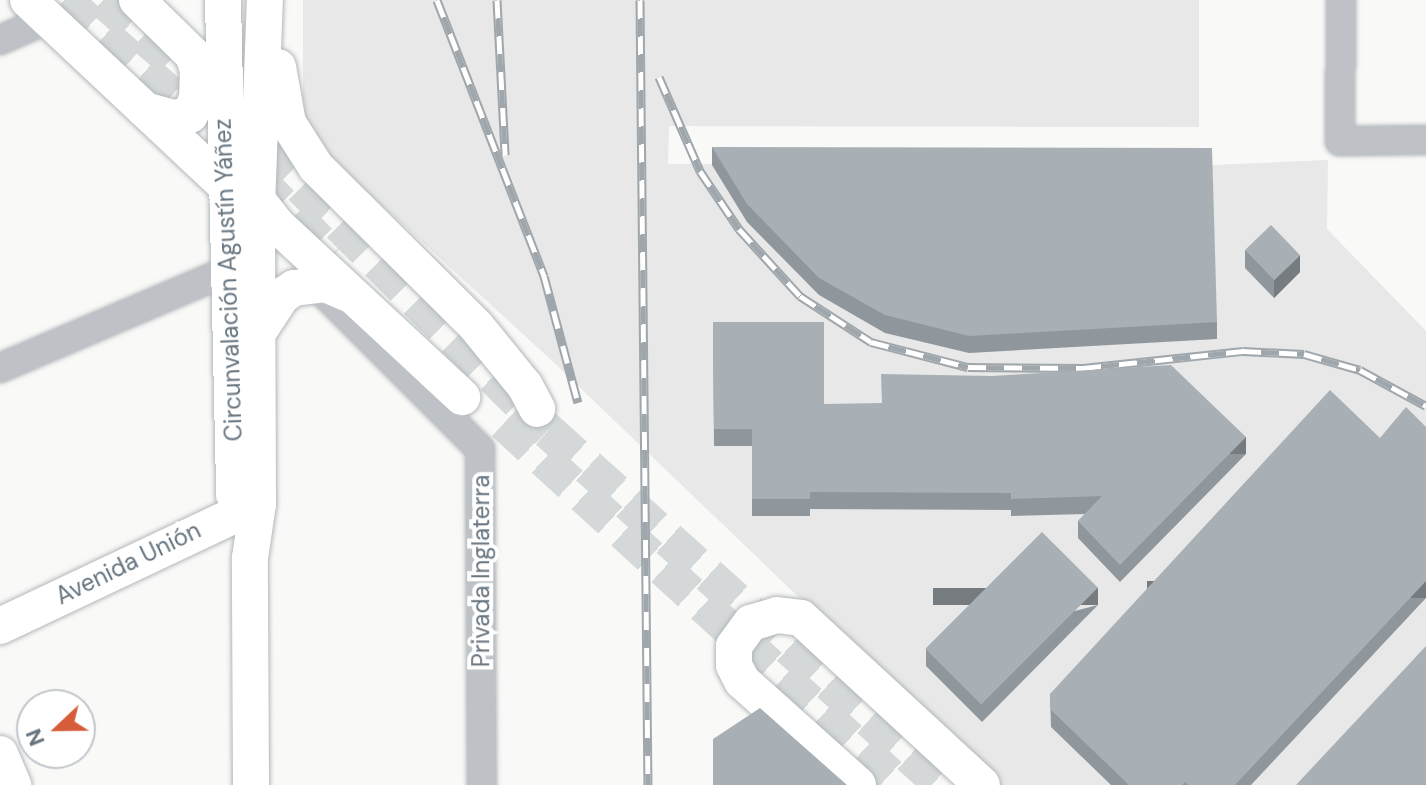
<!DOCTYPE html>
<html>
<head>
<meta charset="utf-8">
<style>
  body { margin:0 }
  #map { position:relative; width:1426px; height:785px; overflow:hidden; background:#f9f9f7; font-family:"DM Sans",sans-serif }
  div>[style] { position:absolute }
  .built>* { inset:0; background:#e7e8e7 }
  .major-tunnel>* { height:36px; margin-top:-18px; transform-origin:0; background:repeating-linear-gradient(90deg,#d4d8d9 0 36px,transparent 0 54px) }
  .roads { filter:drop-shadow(0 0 2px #b2b7bb) drop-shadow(0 0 2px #b2b7bb) }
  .minor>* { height:28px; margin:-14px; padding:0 14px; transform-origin:14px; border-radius:14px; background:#bec2c6 }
  .major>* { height:36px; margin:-18px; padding:0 18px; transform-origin:18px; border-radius:18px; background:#fff }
  .rail>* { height:9px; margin-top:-4.5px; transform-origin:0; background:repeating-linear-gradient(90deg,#fff 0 18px,#a0a7ac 0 36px); box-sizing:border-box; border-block:2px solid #a0a7ac }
  .wall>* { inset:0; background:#90979c }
  .shaded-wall>* { inset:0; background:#767b7f; transform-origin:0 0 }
  .building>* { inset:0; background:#a8b0b5; transform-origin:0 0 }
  span { translate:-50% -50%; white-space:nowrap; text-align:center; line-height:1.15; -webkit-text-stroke:8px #fff; paint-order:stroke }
  .street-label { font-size:24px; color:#66747f }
  .north { position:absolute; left:16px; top:689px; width:80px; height:80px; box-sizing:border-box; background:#fff; border:2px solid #c2c7cc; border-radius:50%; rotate:248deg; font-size:22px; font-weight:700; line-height:32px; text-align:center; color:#66747f }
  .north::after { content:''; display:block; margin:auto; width:28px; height:36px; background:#d65d39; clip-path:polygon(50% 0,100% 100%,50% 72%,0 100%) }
</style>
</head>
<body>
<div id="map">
  <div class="built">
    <i style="clip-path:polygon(303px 0,1199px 0,1199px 127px,669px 126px,668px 164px,1212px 165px,1328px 160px,1327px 229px,1426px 331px,1426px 785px,995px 785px,548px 357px,316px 145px,303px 123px)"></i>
  </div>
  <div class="major-tunnel">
    <i style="left:64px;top:0;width:154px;rotate:41.6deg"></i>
    <i style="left:179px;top:102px;width:217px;rotate:44.8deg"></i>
    <i style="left:103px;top:0;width:111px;rotate:41.3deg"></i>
    <i style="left:186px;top:73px;width:509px;rotate:44.68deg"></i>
    <i style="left:548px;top:431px;width:530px;rotate:41.94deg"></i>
    <i style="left:504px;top:423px;width:537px;rotate:42.43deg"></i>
  </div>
  <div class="roads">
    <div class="minor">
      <i style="left:1341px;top:0;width:141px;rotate:90.4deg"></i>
      <i style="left:1340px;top:141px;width:86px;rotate:-0.7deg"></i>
      <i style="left:0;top:40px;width:52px;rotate:-23.6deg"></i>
      <i style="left:317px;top:286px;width:231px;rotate:45deg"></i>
      <i style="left:480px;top:449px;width:336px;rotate:89.7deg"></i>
      <i style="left:0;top:368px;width:247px;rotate:-23.1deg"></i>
    </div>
    <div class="major">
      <i style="left:28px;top:0;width:272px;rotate:43.2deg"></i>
      <i style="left:137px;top:0;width:78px;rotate:44.5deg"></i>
      <i style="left:193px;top:55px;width:16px;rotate:72deg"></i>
      <i style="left:198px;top:70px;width:28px;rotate:92deg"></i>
      <i style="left:197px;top:98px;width:18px;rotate:112deg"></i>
      <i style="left:190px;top:115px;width:17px;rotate:170deg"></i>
      <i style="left:173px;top:118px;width:29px;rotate:-164deg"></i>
      <i style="left:223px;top:0;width:495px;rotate:88.7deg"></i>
      <i style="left:278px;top:67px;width:57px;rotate:79.9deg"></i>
      <i style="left:288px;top:123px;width:52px;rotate:57.5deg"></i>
      <i style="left:316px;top:167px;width:226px;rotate:44.8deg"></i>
      <i style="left:476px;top:326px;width:77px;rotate:50.8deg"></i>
      <i style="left:525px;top:386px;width:26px;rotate:62deg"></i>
      <i style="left:251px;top:192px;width:42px;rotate:51.8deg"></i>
      <i style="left:277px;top:225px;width:253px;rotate:42.9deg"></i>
      <i style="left:257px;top:334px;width:45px;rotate:-56.7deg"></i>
      <i style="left:282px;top:296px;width:14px;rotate:-34deg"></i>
      <i style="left:294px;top:288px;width:31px;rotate:-7deg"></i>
      <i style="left:325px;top:284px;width:30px;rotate:23deg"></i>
      <i style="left:0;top:626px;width:285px;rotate:-25.3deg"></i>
      <i style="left:0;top:754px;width:34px;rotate:67deg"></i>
      <i style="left:251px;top:785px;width:227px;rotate:-90.3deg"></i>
      <i style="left:250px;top:558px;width:55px;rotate:-81.6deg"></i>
      <i style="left:258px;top:504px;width:299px;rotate:-90.2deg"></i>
      <i style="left:257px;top:205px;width:205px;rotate:-87.8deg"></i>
      <i style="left:858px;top:785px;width:156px;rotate:-138.1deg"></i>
      <i style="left:742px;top:681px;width:18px;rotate:-117deg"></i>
      <i style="left:734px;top:665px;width:19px;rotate:-90deg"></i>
      <i style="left:734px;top:646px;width:29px;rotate:-54deg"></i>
      <i style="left:751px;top:623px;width:27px;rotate:-17deg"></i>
      <i style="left:777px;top:615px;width:24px;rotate:7deg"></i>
      <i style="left:801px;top:618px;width:246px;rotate:42.7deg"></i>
    </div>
  </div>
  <div class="rail">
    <i style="left:437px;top:0;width:296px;rotate:68.8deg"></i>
    <i style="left:544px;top:276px;width:131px;rotate:75deg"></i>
    <i style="left:497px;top:0;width:155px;rotate:87deg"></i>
    <i style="left:640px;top:0;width:785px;rotate:89.42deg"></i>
    <i style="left:659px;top:77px;width:103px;rotate:66.4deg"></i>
    <i style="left:700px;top:171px;width:70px;rotate:56.1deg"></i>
    <i style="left:739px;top:229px;width:91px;rotate:47.7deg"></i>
    <i style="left:800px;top:296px;width:85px;rotate:32.9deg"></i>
    <i style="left:871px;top:342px;width:100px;rotate:14.5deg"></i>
    <i style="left:968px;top:367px;width:115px;rotate:0.5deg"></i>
    <i style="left:1083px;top:368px;width:161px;rotate:-6.1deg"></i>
    <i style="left:1243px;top:351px;width:61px;rotate:2.8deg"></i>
    <i style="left:1304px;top:354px;width:58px;rotate:15.9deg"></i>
    <i style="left:1360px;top:370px;width:75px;rotate:28.6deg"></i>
  </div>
  <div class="wall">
    <i style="clip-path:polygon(712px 147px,1217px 322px,1217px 339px,969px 353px,885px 333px,819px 295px,747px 222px,712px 165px)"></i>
    <i style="clip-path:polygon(1245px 250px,1300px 272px,1274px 298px,1245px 268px)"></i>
    <i style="clip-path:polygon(713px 322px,824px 404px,1246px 454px,1120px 582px,1078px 538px,1078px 521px,1085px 514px,1011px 516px,1011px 510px,810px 509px,810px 516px,752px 516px,752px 446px,714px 446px)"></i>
    <i style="clip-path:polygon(1426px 427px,1426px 598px,1251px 785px,1111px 785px,1051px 727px,1050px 694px,1380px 438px)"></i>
    <i style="clip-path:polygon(1098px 605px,982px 722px,926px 666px,926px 649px)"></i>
  </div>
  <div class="shaded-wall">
    <i style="clip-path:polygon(1300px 255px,1300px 272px,1274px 298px,1274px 280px)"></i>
    <i style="left:1246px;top:437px;width:17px;height:180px;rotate:90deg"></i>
    <i style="left:1426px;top:581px;width:17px;height:279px;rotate:90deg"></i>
    <i style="left:1098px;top:588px;width:17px;height:165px;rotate:90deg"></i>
  </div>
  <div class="building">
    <i style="clip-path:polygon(712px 147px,1212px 148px,1217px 322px,969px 336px,885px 315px,819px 278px,747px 204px)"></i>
    <i style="left:1271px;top:225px;width:42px;height:36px;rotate:46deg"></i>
    <i style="clip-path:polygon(713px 322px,824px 322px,824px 404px,882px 403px,881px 374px,992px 376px,1171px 365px,1246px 437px,1120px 565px,1078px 521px,1102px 496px,1011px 499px,1011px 493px,810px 492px,810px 499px,752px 499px,752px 429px,714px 429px)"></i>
    <i style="clip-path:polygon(1330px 390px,1380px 438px,1406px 407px,1426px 427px,1426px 581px,1235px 785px,1188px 785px,1185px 782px,1182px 785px,1129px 785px,1051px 710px,1050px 694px)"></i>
    <i style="left:1042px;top:532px;width:79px;height:165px;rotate:45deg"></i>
    <i style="clip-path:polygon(1426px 646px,1426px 785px,1296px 785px)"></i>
    <i style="clip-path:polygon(760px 708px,847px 785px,713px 785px,713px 739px)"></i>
  </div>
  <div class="street-label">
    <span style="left:228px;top:280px;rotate:-92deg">Circunvalación Agustín Yáñez</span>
    <span style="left:128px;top:563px;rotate:-26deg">Avenida Unión</span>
    <span style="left:481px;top:571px;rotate:-90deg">Privada Inglaterra</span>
  </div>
  <div class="north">N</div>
</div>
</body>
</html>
